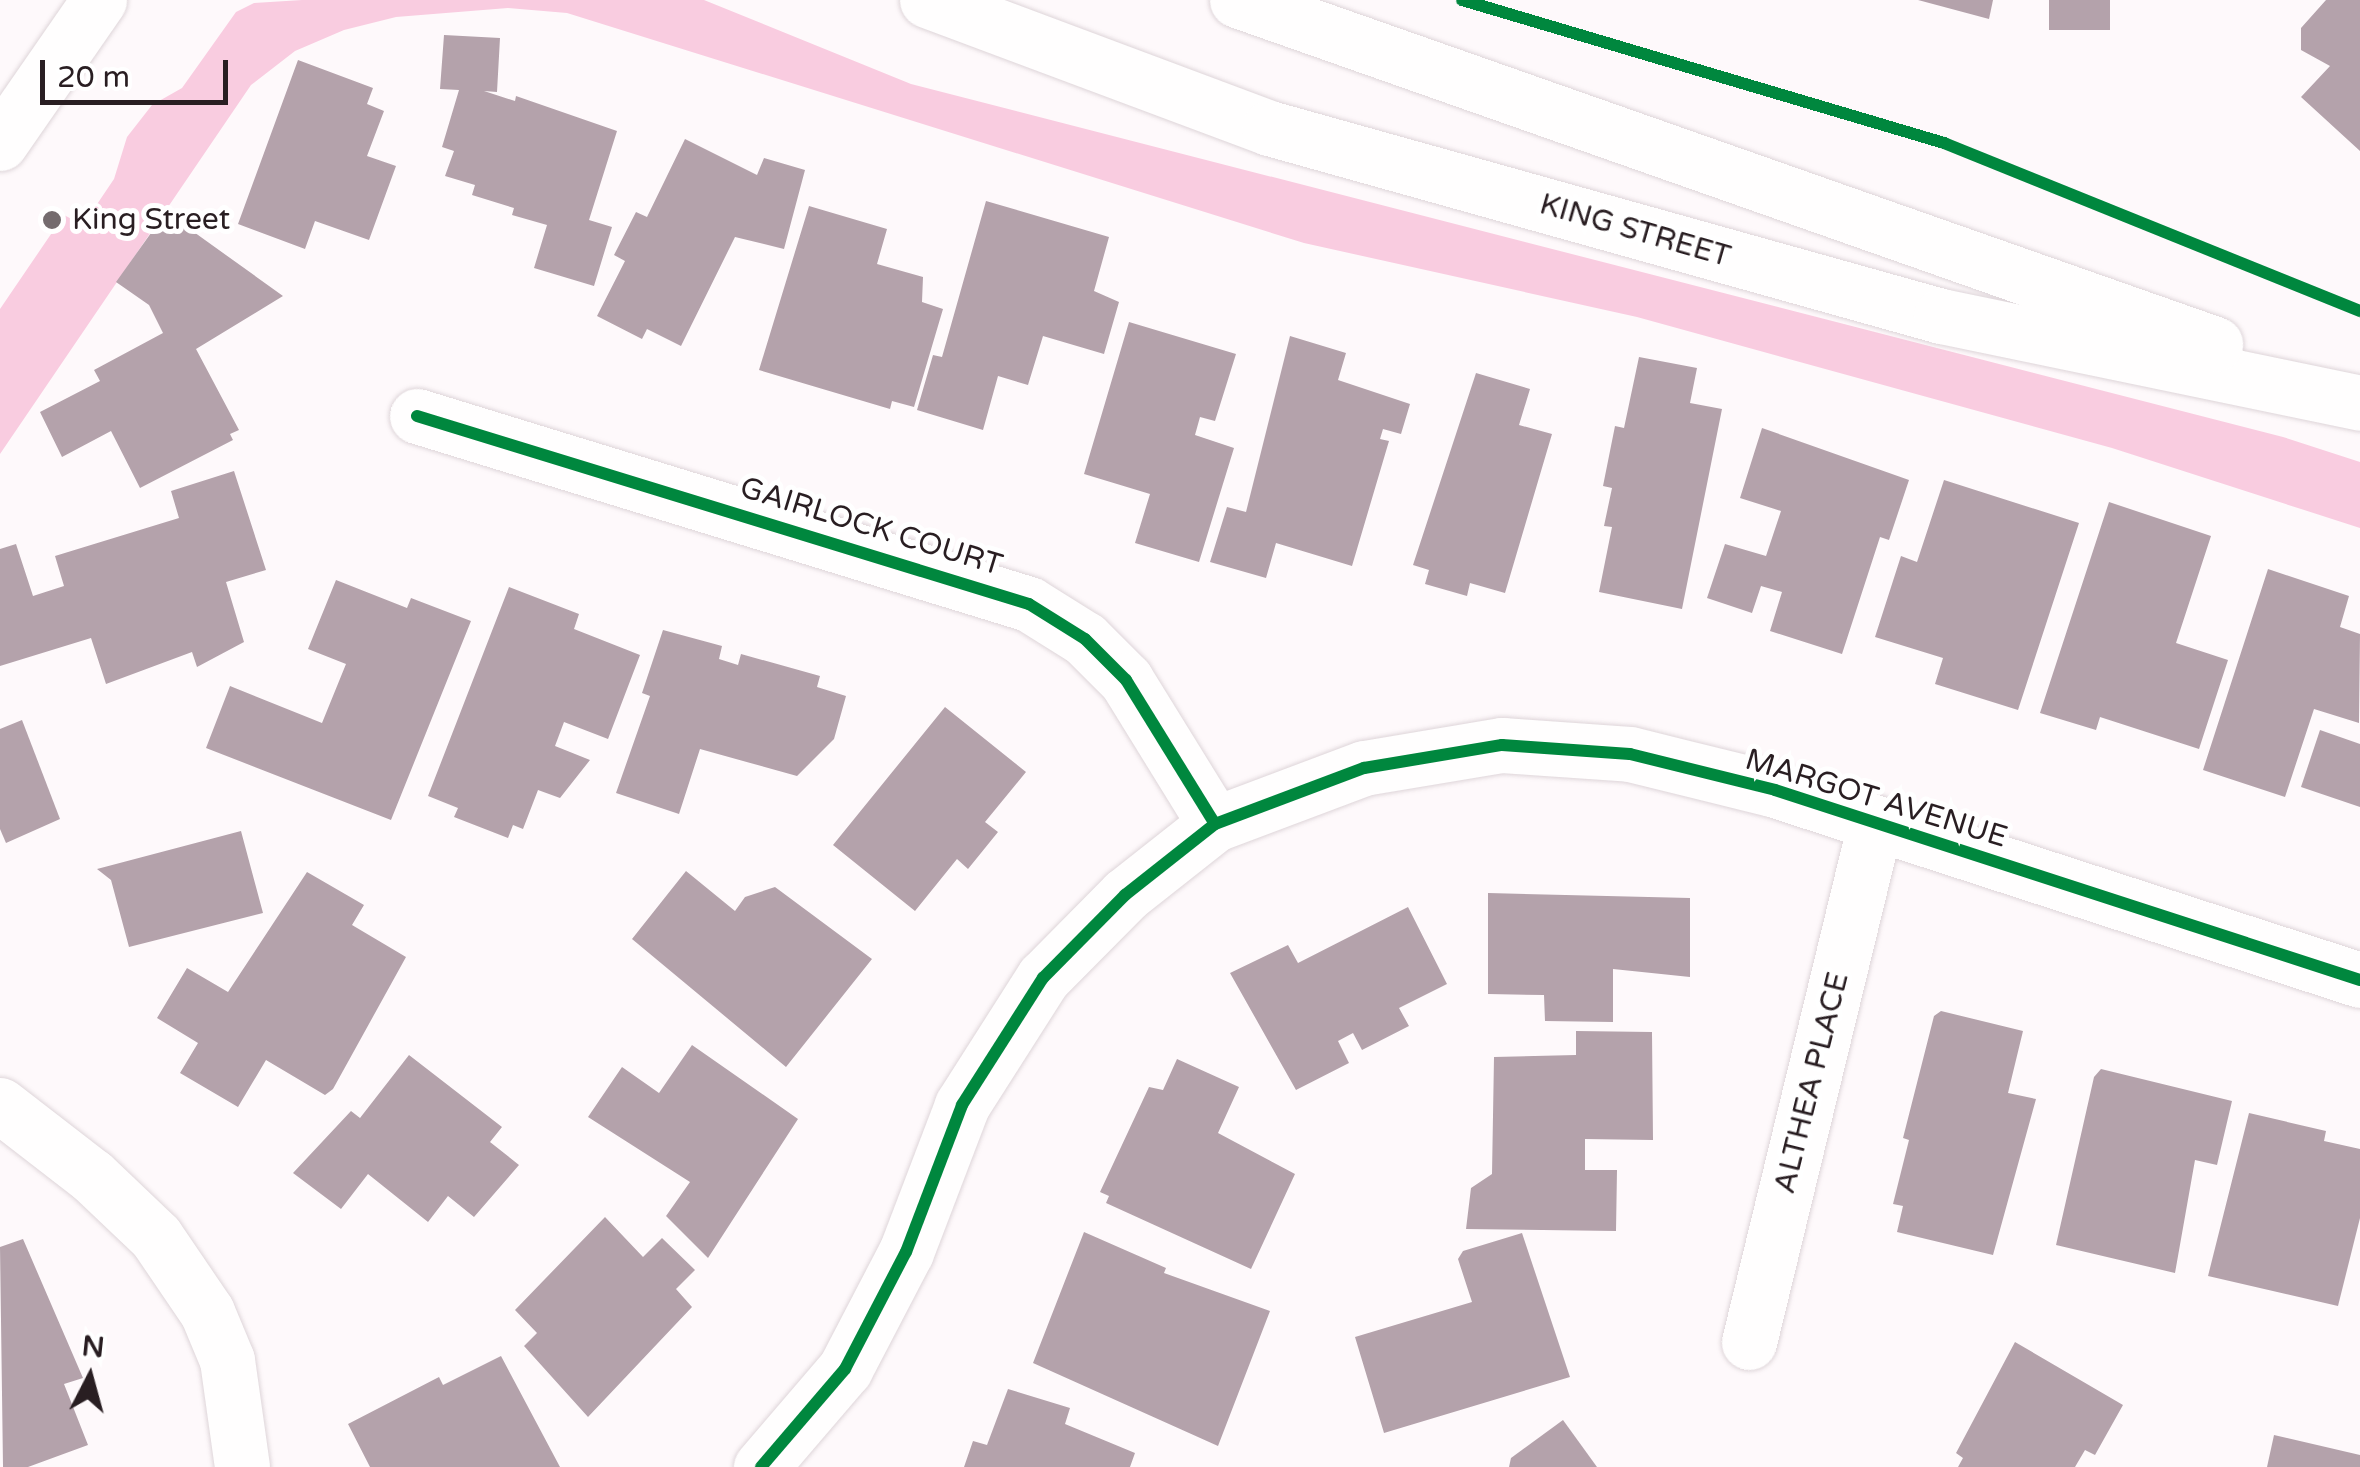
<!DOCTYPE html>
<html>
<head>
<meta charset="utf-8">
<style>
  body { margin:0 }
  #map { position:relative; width:2360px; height:1467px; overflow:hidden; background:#fef9fb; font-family:"Varela Round",sans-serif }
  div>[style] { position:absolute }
  .forest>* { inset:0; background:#f9cce0 }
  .building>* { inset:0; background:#b4a2ab; transform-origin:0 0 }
  .roads { filter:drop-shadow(0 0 2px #ded5d9) drop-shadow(0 0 2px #ded5d9) }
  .street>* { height:55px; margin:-27.5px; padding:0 27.5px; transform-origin:27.5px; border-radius:27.5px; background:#fffefe }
  .primary>* { height:55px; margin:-27.5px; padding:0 27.5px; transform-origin:27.5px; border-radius:27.5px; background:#fffefe }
  .cycleway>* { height:12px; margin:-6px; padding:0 6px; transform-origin:6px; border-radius:6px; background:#00873e }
  .dots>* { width:28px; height:28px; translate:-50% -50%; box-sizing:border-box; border:5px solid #fff; border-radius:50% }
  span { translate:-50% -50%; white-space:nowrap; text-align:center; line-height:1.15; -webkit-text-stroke:10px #fff; paint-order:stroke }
  .poi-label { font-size:30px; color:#291e22 }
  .left { translate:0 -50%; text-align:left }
  .street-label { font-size:30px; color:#291e22 }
  .north { position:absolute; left:40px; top:1327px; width:100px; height:100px; -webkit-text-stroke:8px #fff; paint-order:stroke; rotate:6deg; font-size:28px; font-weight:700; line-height:40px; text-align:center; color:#291e22 }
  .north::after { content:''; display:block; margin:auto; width:35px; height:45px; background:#291e22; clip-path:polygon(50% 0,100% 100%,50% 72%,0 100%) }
  .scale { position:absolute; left:40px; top:60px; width:188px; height:45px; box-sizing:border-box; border:5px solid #291e22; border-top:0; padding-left:12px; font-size:30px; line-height:35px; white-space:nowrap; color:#291e22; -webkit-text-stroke:8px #fff; paint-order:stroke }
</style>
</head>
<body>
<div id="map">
  <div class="forest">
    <i style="clip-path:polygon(302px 0,704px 0,911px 84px,2283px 437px,2360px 462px,2360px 528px,2112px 448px,1637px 317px,1304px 243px,567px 13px,508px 8px,396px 17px,344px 30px,295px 51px,251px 85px,0 454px,0 309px,64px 215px,83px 225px,114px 179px,127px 137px,152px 105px,182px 88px,236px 12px,254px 3px)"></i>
  </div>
  <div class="building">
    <i style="clip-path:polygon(1918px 0,1993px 0,1989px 19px)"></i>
    <i style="left:2049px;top:0;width:61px;height:30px"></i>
    <i style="clip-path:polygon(2326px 0,2360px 0,2360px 151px,2301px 97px,2330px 66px,2301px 50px,2301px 28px)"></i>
    <i style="clip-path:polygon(444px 35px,500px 38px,497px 92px,484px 91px,515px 101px,516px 96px,617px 131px,589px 220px,612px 227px,594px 286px,534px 268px,547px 225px,512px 215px,514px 208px,472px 195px,475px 185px,445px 176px,454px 151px,442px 147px,459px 90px,440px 89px)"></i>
    <i style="clip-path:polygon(298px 60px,373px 88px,367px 104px,384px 111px,367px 156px,396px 166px,369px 240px,315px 221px,305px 249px,238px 224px)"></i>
    <i style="clip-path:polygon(685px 139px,757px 175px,764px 158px,805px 170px,784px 249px,735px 237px,681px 346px,647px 329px,642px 339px,597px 316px,625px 261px,614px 255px,636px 212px,647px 217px)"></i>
    <i style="clip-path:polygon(986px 201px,1109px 237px,1094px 291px,1119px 302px,1104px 354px,1043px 336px,1028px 385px,998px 376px,983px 430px,917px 410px,933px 355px,942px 357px)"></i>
    <i style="clip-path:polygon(809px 206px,887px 229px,877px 264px,923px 277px,922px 302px,943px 309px,914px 407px,892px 401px,890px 409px,759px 370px)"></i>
    <i style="clip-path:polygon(166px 212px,283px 296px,196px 349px,239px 430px,230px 434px,233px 440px,140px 488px,111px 431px,62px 457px,40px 412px,100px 381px,94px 370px,163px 333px,149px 305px,116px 282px)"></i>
    <i style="clip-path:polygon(1129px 322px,1236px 354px,1215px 421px,1200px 417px,1195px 435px,1234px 448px,1199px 562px,1135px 543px,1150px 494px,1084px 474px)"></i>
    <i style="clip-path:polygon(1290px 336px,1346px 353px,1338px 380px,1410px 404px,1401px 434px,1383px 429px,1380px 439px,1389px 441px,1352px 566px,1276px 543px,1266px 578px,1210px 562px,1227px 507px,1246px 512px)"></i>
    <i style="clip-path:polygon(1639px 357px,1697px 368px,1690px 403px,1722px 409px,1682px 609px,1599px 592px,1612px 527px,1604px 526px,1612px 488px,1603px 486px,1615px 426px,1624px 428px)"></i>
    <i style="clip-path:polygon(1476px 373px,1530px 389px,1519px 425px,1552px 434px,1505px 593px,1470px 583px,1467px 596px,1425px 584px,1429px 570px,1413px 565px)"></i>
    <i style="clip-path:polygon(1762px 428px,1909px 480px,1889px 540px,1880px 537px,1842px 654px,1770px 631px,1782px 592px,1761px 586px,1752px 613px,1707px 598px,1725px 544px,1766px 556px,1781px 511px,1740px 498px)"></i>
    <i style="clip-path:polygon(234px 471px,266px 570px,226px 582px,244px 642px,197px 667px,192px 652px,106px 684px,91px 638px,0 666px,0 549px,16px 544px,33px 596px,64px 586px,55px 556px,179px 518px,171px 491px)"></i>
    <i style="clip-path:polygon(1944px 480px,2079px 523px,2018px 710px,1935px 684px,1943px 658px,1875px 637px,1901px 556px,1917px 562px)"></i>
    <i style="clip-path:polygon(2109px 502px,2211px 536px,2176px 643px,2228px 660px,2199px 749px,2100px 717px,2096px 730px,2040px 713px)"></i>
    <i style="clip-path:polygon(2268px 569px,2349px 596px,2340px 627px,2360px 634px,2359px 723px,2314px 709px,2285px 797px,2203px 770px)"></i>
    <i style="clip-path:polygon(336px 580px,407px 608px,411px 598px,471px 621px,391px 820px,206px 748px,230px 686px,322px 723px,346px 664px,308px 649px)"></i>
    <i style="clip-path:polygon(509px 587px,579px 614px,574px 629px,640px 655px,608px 739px,564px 722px,555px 746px,590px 760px,560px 798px,538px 790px,523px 829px,513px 825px,508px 838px,454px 817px,458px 808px,428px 796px)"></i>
    <i style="clip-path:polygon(663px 630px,722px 646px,719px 659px,738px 665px,741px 654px,820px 676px,817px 687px,846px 696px,834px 739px,797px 776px,700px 749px,679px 814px,616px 793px,650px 696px,642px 693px)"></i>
    <i style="clip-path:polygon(945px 707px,1026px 772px,985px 822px,998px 832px,968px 869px,957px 859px,915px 911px,833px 845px)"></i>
    <i style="clip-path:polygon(22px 720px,60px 819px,6px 843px,0 829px,0 729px)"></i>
    <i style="clip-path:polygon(2320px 730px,2360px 744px,2360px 807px,2301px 787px)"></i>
    <i style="clip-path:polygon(241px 831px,263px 913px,129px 947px,111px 880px,97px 869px)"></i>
    <i style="clip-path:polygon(686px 871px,735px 911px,745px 897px,775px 887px,872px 959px,786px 1067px,632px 939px)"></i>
    <i style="clip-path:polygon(307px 872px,364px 905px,352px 925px,406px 957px,333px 1089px,325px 1095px,266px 1060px,238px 1107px,180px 1073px,198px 1043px,157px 1018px,187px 968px,228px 992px)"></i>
    <i style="clip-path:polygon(1488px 893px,1690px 898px,1690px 977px,1613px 969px,1613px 1022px,1545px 1021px,1544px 995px,1488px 994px)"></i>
    <i style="clip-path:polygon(1408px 907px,1447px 984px,1399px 1008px,1409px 1026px,1362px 1050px,1353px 1033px,1338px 1041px,1349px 1063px,1296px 1090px,1230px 973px,1288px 945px,1298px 963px)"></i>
    <i style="clip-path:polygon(1941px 1011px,2023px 1031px,2008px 1093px,2036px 1099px,1993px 1255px,1897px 1232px,1903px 1206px,1893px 1204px,1909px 1140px,1903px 1138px,1934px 1016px)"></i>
    <i style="clip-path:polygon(1576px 1031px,1652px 1032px,1653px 1140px,1585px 1139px,1585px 1170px,1617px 1170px,1616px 1231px,1466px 1229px,1471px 1188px,1492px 1174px,1494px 1057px,1576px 1055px)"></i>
    <i style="clip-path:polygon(692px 1045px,798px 1119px,708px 1258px,666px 1216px,690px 1182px,588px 1117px,622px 1067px,659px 1093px)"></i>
    <i style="clip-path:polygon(409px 1055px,502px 1127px,490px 1142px,519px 1165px,474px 1217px,448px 1196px,428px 1222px,368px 1174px,341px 1209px,293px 1173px,351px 1111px,360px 1118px)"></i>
    <i style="clip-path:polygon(1177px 1059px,1239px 1087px,1218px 1133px,1295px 1174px,1251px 1269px,1106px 1203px,1109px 1196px,1100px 1192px,1149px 1087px,1163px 1090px)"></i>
    <i style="clip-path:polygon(2101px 1069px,2232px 1101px,2217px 1165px,2195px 1160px,2175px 1273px,2056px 1245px,2094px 1077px)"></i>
    <i style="clip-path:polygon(2249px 1113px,2326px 1131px,2324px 1141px,2360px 1149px,2360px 1218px,2338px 1306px,2208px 1276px)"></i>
    <i style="clip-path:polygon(605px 1217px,643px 1257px,662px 1238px,695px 1270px,676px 1289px,692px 1307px,588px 1417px,524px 1346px,537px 1333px,515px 1310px)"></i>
    <i style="clip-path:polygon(1084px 1232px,1166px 1268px,1164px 1273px,1270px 1311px,1218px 1446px,1033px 1363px)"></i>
    <i style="clip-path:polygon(1522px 1233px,1570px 1377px,1384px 1433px,1355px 1337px,1472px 1302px,1458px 1259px,1463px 1251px)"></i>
    <i style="clip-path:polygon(23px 1239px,83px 1378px,64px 1384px,88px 1445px,28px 1467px,3px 1467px,0 1247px)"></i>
    <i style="clip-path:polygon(2015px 1342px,2123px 1405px,2095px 1455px,2085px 1450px,2075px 1467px,1958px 1467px,1963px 1458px,1956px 1453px)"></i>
    <i style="clip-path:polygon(501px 1356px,560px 1467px,370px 1467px,348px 1424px,439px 1377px,443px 1385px)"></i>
    <i style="clip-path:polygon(1008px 1389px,1070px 1408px,1065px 1424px,1135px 1453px,1130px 1467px,964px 1467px,973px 1441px,987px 1445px)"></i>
    <i style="clip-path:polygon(1563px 1420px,1597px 1467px,1509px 1467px,1511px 1458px)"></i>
    <i style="clip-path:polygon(2274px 1435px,2360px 1455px,2360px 1467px,2267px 1467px)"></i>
  </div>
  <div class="roads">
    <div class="street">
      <i style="left:417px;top:416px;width:640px;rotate:17.08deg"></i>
      <i style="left:1029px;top:604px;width:66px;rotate:32deg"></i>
      <i style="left:1085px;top:639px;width:58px;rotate:45deg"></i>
      <i style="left:1126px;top:680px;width:169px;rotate:58.3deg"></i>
      <i style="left:0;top:1105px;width:116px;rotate:37.7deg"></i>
      <i style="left:92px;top:1176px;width:88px;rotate:43.6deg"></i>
      <i style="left:156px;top:1237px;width:91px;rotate:55.8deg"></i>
      <i style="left:207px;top:1312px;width:52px;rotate:67.4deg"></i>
      <i style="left:227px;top:1360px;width:108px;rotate:82deg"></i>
      <i style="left:1749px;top:1342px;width:533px;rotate:-76.33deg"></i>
      <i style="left:761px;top:1467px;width:129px;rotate:-49.4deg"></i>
      <i style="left:845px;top:1369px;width:132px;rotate:-62.5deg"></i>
      <i style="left:906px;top:1252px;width:157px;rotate:-69.1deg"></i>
      <i style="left:962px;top:1105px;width:151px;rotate:-57.5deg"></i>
      <i style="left:1043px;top:978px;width:117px;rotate:-45.3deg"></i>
      <i style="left:1125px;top:895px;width:115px;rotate:-38.3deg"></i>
      <i style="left:1215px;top:824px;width:159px;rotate:-20.6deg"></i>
      <i style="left:1364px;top:768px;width:140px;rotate:-9.5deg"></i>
      <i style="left:1502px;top:745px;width:128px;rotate:4deg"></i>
      <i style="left:1630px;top:754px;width:149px;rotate:13.9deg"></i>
      <i style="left:1775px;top:790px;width:615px;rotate:17.99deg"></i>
    </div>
    <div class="primary">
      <i style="left:927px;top:0;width:365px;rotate:20.5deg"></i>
      <i style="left:1269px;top:128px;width:698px;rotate:15.63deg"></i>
      <i style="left:1941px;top:316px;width:428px;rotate:11.7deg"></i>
      <i style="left:1237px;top:0;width:1037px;rotate:19.38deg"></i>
      <i style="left:0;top:143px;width:174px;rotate:-55.3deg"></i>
    </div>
  </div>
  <div class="cycleway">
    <i style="left:1462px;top:0;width:503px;rotate:16.52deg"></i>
    <i style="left:1944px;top:143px;width:449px;rotate:22deg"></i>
    <i style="left:417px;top:416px;width:640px;rotate:17.08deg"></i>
    <i style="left:1029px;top:604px;width:66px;rotate:32deg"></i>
    <i style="left:1085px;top:639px;width:58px;rotate:45deg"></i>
    <i style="left:1126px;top:680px;width:169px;rotate:58.3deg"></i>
    <i style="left:761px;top:1467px;width:129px;rotate:-49.4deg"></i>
    <i style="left:845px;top:1369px;width:132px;rotate:-62.5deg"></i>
    <i style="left:906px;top:1252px;width:157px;rotate:-69.1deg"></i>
    <i style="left:962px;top:1105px;width:151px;rotate:-57.5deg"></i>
    <i style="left:1043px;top:978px;width:117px;rotate:-45.3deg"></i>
    <i style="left:1125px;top:895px;width:115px;rotate:-38.3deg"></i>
    <i style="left:1215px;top:824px;width:159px;rotate:-20.6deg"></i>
    <i style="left:1364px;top:768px;width:140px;rotate:-9.5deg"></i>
    <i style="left:1502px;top:745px;width:128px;rotate:4deg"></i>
    <i style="left:1630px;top:754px;width:149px;rotate:13.9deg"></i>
    <i style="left:1775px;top:790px;width:615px;rotate:17.99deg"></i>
  </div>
  <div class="dots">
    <i style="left:52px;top:220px;background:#746b6e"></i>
  </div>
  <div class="poi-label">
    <span class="left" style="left:72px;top:220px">King Street</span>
  </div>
  <div class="street-label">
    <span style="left:1635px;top:231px;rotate:16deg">KING STREET</span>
    <span style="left:871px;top:527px;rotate:17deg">GAIRLOCK COURT</span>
    <span style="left:1876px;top:799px;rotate:17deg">MARGOT AVENUE</span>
    <span style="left:1812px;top:1083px;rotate:-76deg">ALTHEA PLACE</span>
  </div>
  <div class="north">N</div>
  <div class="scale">20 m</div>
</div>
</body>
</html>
